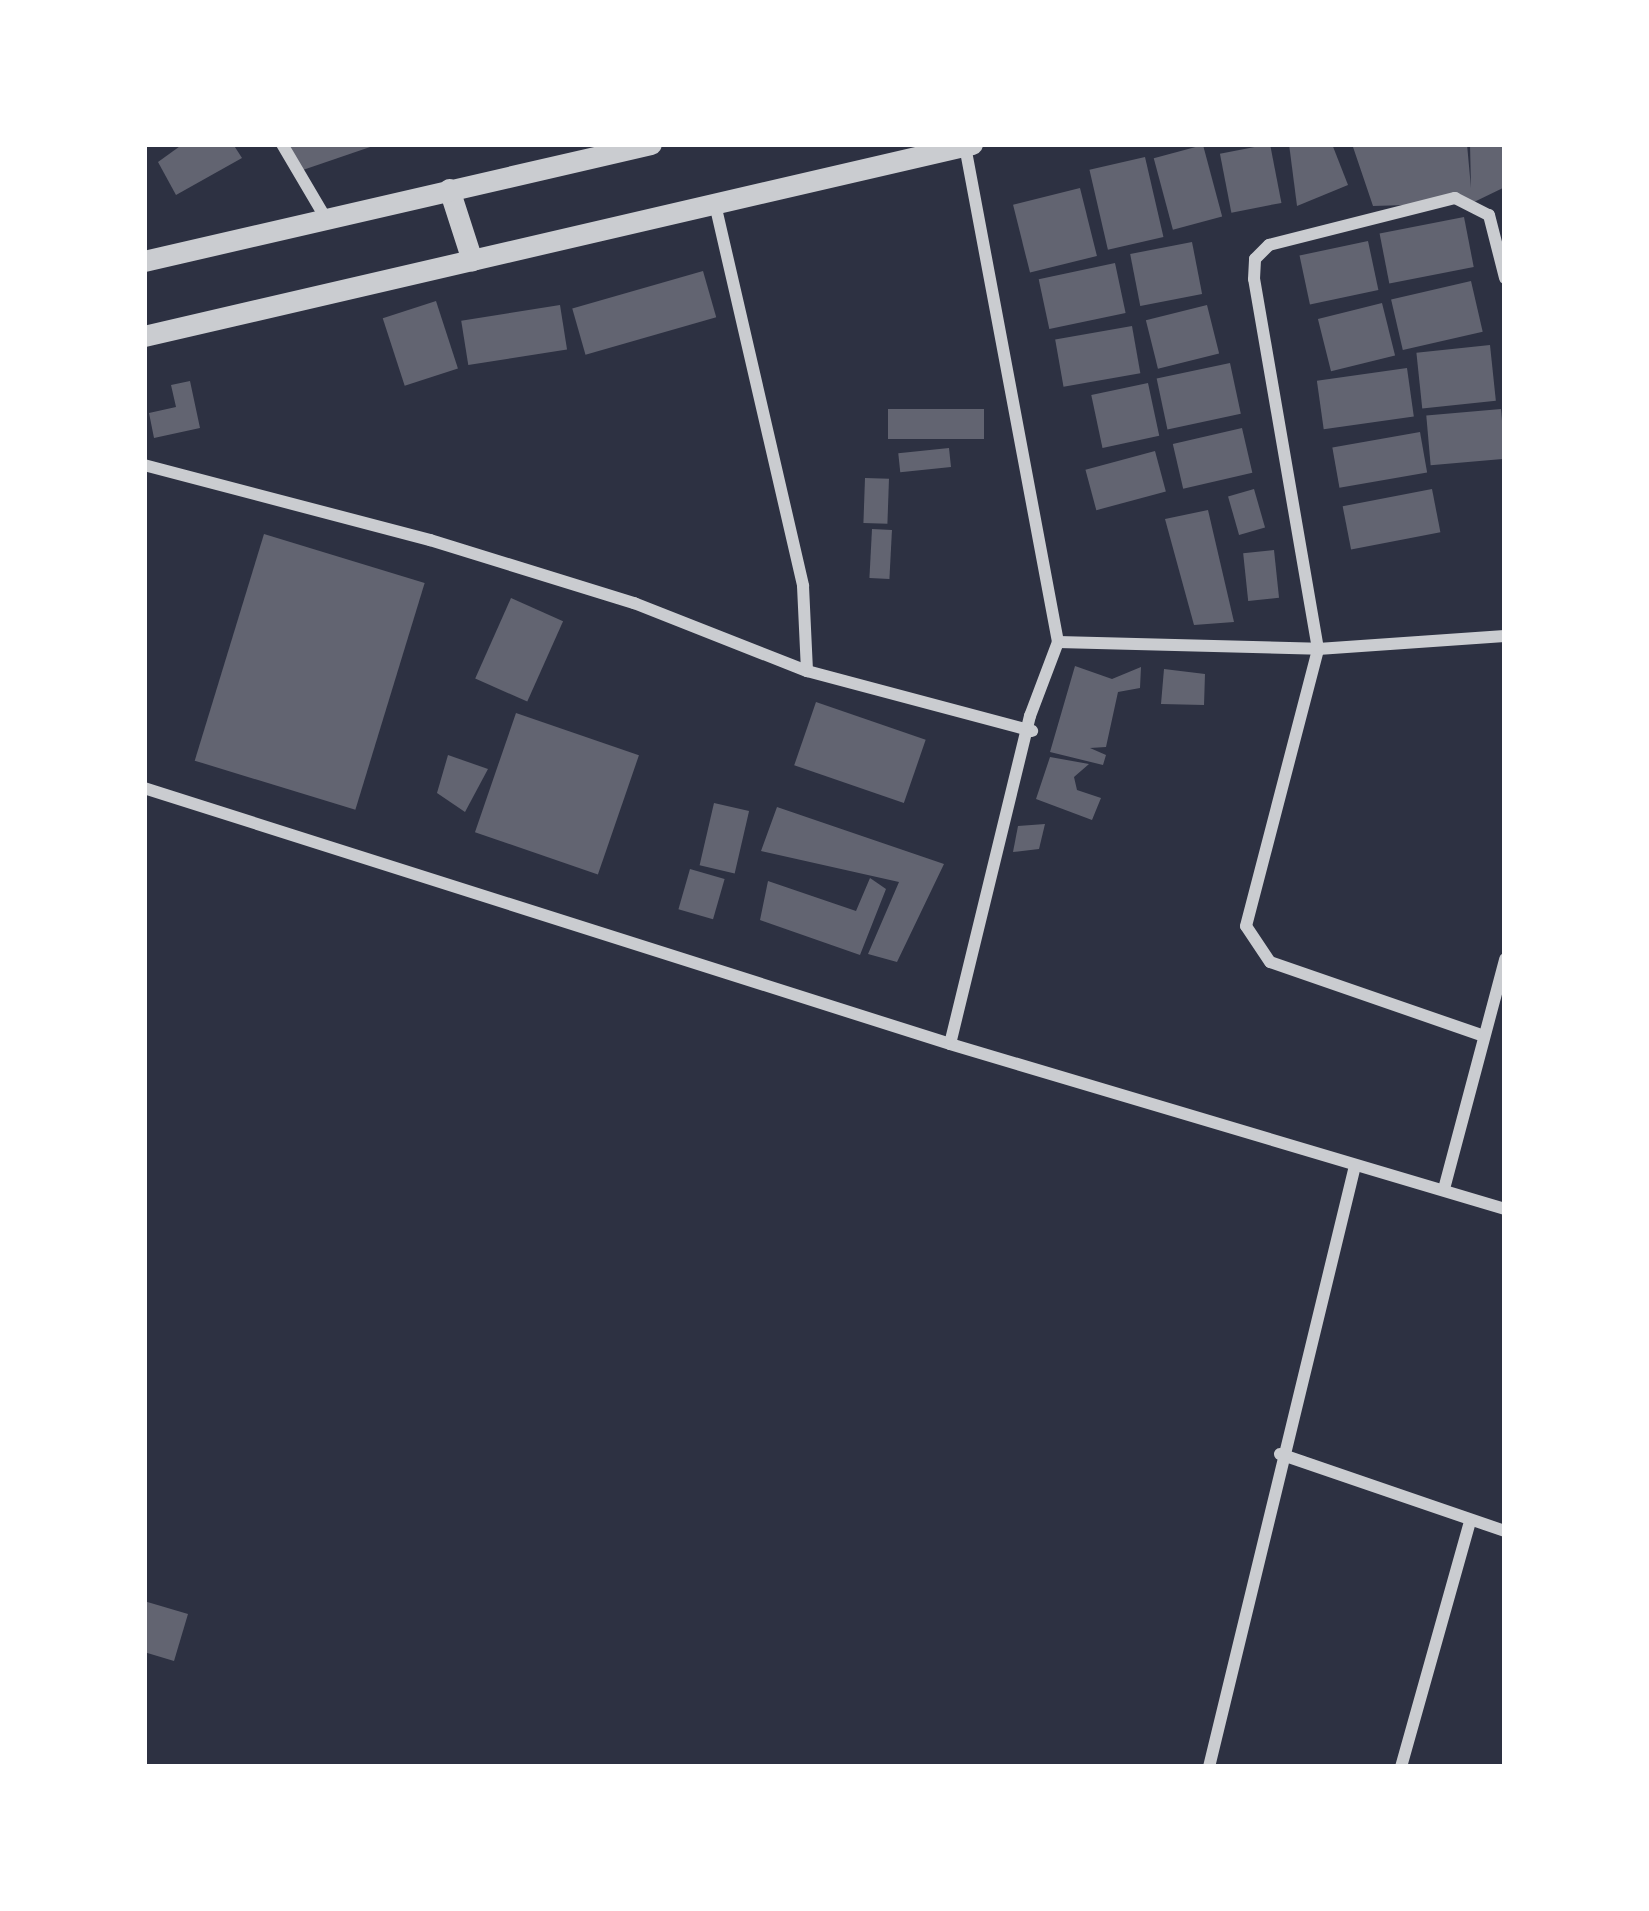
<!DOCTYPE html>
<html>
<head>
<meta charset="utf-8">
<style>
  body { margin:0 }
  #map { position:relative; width:1649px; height:1911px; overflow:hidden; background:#2d3142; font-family:"Roboto Condensed",sans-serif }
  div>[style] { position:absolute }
  .building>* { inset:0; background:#626471; transform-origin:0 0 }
  .minor>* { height:12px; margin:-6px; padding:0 6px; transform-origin:6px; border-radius:6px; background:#caccd0 }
  .tertiary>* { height:21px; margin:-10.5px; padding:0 10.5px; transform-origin:10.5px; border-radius:10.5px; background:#caccd0 }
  span { translate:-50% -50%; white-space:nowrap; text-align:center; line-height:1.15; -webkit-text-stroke:12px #fff; paint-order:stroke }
  .frame { position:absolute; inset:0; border:147px solid #fff; pointer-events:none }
</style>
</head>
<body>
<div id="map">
  <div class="building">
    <i style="clip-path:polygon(183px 144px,233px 144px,242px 158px,176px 195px,158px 162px)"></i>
    <i style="clip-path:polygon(290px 144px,376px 144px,376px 145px,297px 172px)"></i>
    <i style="left:1270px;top:144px;width:60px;height:51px;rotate:79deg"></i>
    <i style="clip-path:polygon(1289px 144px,1332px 144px,1348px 185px,1297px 206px)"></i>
    <i style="clip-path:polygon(1352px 144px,1467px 144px,1471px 188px,1470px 144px,1505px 144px,1505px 187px,1472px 203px,1373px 206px)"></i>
    <i style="left:1203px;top:145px;width:74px;height:51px;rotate:75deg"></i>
    <i style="left:1145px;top:157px;width:82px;height:57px;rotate:77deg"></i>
    <i style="left:1080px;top:188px;width:70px;height:69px;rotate:76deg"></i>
    <i style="left:1464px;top:217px;width:51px;height:86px;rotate:79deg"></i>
    <i style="left:1368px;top:241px;width:50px;height:70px;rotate:78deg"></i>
    <i style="left:1192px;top:242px;width:53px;height:63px;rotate:79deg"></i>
    <i style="left:1115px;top:263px;width:51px;height:78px;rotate:78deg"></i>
    <i style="left:703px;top:271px;width:48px;height:136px;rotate:74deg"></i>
    <i style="left:1471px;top:281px;width:52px;height:82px;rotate:77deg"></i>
    <i style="left:436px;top:301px;width:71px;height:56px;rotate:72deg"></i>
    <i style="left:1382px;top:303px;width:54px;height:66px;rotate:76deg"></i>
    <i style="left:560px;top:305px;width:45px;height:100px;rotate:81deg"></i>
    <i style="left:1207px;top:305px;width:50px;height:63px;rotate:76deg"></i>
    <i style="left:1132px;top:326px;width:48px;height:78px;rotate:80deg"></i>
    <i style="left:1490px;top:345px;width:56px;height:74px;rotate:84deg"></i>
    <i style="left:1230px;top:363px;width:52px;height:75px;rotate:78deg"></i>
    <i style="left:1407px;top:368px;width:49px;height:91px;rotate:82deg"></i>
    <i style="clip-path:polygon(190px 381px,200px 428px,154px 438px,149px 413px,176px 407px,171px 385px)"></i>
    <i style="left:1148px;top:383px;width:54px;height:58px;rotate:78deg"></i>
    <i style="left:984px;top:409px;width:30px;height:96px;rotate:90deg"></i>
    <i style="left:1501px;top:409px;width:50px;height:75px;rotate:85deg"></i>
    <i style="left:1242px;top:428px;width:46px;height:71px;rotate:77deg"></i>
    <i style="left:1420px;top:432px;width:41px;height:89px;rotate:80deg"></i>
    <i style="left:949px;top:448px;width:19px;height:51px;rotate:84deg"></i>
    <i style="left:1155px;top:451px;width:42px;height:72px;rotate:75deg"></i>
    <i style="left:865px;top:478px;width:24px;height:45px;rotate:2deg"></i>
    <i style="left:1254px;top:489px;width:40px;height:27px;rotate:74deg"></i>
    <i style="left:1432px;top:489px;width:44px;height:91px;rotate:79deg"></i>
    <i style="clip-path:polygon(1208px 510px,1234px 622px,1194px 625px,1165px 519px)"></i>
    <i style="left:872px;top:529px;width:20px;height:49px;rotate:3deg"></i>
    <i style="left:264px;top:534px;width:168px;height:237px;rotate:17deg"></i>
    <i style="left:1274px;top:550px;width:48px;height:31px;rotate:84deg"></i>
    <i style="left:511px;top:598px;width:57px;height:88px;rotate:24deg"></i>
    <i style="clip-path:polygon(1075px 666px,1112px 679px,1141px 667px,1140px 688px,1118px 692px,1106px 747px,1090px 748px,1106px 755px,1103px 765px,1050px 752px)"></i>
    <i style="clip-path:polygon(1164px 669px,1205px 674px,1204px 705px,1161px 704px)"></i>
    <i style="left:816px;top:702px;width:116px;height:67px;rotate:19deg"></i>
    <i style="left:516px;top:713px;width:130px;height:126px;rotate:19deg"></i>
    <i style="clip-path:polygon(448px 755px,488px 769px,465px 812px,437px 793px)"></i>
    <i style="clip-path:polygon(1050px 757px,1089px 764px,1074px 777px,1077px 790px,1101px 798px,1092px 820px,1036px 799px)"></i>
    <i style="left:714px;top:803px;width:36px;height:64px;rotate:13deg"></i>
    <i style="clip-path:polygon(777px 807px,944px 864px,897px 962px,868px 954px,899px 882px,761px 851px)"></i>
    <i style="clip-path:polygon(1045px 824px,1039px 849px,1013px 852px,1018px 826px)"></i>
    <i style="left:690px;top:869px;width:36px;height:42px;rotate:16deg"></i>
    <i style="clip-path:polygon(870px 878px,886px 889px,860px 955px,760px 920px,768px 881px,856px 911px)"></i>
    <i style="clip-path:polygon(144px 1601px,188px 1614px,174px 1661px,144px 1652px)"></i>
  </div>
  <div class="minor">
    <i style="left:282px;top:144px;width:85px;rotate:59.5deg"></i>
    <i style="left:715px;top:204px;width:392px;rotate:77deg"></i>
    <i style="left:803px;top:586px;width:85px;rotate:87.3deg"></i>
    <i style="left:144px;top:465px;width:296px;rotate:14.7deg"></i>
    <i style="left:430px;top:540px;width:214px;rotate:17.2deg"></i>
    <i style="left:634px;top:603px;width:186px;rotate:21.5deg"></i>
    <i style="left:807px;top:671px;width:233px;rotate:14.9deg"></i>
    <i style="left:1058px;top:642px;width:260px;rotate:1.5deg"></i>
    <i style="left:1318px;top:649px;width:187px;rotate:-4deg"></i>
    <i style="left:144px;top:788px;width:846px;rotate:17.62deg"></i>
    <i style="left:950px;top:1044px;width:579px;rotate:16.56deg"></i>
    <i style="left:1484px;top:1036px;width:226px;rotate:-160.9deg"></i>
    <i style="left:1270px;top:962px;width:43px;rotate:-123.7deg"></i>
    <i style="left:1246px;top:926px;width:286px;rotate:-75.4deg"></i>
    <i style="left:1318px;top:649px;width:375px;rotate:-99.8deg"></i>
    <i style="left:1254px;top:279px;width:20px;rotate:-87deg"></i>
    <i style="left:1255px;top:259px;width:20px;rotate:-45deg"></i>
    <i style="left:1269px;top:245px;width:192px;rotate:-14.2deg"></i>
    <i style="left:1455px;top:198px;width:38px;rotate:27deg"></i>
    <i style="left:1489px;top:215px;width:65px;rotate:75.7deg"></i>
    <i style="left:950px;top:1044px;width:338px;rotate:-76.3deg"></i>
    <i style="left:1030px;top:716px;width:79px;rotate:-69.3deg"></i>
    <i style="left:1058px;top:642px;width:505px;rotate:-100.62deg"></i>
    <i style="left:1444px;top:1189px;width:238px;rotate:-75.1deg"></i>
    <i style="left:1280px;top:1454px;width:238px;rotate:18.9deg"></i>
    <i style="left:1209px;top:1767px;width:618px;rotate:-76.35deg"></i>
    <i style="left:1401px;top:1767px;width:255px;rotate:-74.3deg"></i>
  </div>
  <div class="tertiary">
    <i style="left:449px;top:189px;width:75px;rotate:72.1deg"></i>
    <i style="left:144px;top:261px;width:520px;rotate:-12.99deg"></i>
    <i style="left:144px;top:336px;width:850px;rotate:-13.06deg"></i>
  </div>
  <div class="frame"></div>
</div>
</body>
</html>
